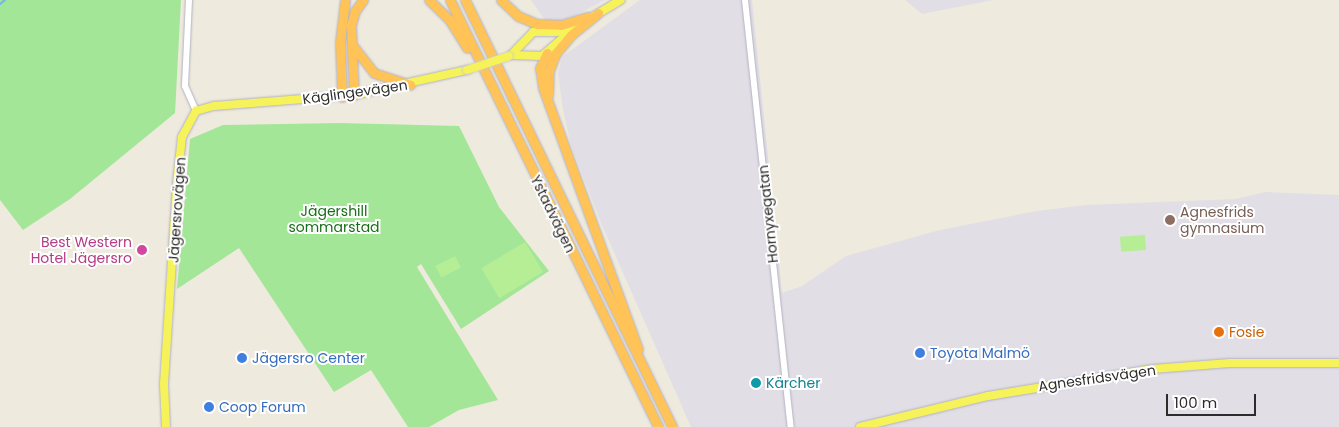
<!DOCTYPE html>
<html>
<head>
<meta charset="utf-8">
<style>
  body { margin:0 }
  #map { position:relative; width:1339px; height:427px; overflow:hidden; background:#eeeade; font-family:Poppins,sans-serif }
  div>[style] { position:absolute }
  .industrial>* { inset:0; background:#e2dee6 }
  .green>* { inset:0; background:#a3e698 }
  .pitch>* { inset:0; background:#b5ee94; transform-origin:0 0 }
  .stream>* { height:2px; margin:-1px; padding:0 1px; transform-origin:1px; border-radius:1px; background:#6db4f3 }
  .roads { filter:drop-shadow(0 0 1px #b2b2c0) drop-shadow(0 0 1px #b2b2c0) }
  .minor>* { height:6px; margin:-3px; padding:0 3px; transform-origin:3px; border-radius:3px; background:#fff }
  .major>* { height:8px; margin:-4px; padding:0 4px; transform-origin:4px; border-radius:4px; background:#f6f25a }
  .highway>* { height:9px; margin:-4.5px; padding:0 4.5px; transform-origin:4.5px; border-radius:4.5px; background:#ffc357 }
  .bridges { filter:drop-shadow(0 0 1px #ccc) drop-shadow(0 0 1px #ccc) }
  .major-bridge>* { height:8px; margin:-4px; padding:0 4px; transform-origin:4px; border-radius:4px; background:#f6f25a }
  .dots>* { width:14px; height:14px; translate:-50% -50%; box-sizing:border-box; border:2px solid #fff; border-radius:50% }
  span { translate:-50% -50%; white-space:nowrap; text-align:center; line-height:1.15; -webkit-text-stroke:4px #fff; paint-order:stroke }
  .street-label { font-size:14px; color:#2c2c2c }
  .park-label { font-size:14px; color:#186d18 }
  .education-label { font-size:14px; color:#785e54 }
  .left { translate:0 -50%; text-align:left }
  .hotel-label { font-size:14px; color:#b23c85 }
  .right { translate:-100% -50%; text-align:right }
  .food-label { font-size:14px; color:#c56008 }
  .shop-label { font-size:14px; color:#366cbe }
  .culture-label { font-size:14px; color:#0d838f }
  .scale { position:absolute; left:1166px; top:394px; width:90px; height:22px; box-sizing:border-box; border:2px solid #2c2c2c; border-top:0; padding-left:6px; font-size:15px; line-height:18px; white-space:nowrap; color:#2c2c2c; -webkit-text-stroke:4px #fff; paint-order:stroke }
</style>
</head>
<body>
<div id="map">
  <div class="industrial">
    <i style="clip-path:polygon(531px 0,605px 0,563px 22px,547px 23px)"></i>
    <i style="clip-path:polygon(640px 0,752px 0,782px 293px,802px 286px,846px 256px,940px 230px,1037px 211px,1086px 205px,1235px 199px,1266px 192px,1339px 195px,1339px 427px,691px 427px,601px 223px,571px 145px,563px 110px,558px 73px,562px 57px)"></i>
    <i style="clip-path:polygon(905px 0,993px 0,922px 14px)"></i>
  </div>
  <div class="green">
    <i style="clip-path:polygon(0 0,181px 0,175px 113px,70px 199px,23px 230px,0 200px)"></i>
    <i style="clip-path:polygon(340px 123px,459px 126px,499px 207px,549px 271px,461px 329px,421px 264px,417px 267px,498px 400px,459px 410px,429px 427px,408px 427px,371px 370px,334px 392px,239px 248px,177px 289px,190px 139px,223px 125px)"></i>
  </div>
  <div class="pitch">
    <i style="left:1145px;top:235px;width:15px;height:25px;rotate:86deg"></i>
    <i style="left:525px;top:242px;width:35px;height:51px;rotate:59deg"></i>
    <i style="left:455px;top:256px;width:13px;height:22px;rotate:63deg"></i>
  </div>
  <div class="stream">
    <i style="left:0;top:4px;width:6px;rotate:-39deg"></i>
  </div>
  <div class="roads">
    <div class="minor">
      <i style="left:189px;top:0;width:86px;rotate:92.7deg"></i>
      <i style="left:185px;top:86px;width:27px;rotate:66deg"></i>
      <i style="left:745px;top:0;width:429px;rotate:83.9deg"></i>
    </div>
    <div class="major">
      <i style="left:594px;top:16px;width:31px;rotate:-31deg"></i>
      <i style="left:511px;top:55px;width:32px;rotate:-46deg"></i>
      <i style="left:533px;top:32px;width:24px"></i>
      <i style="left:557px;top:32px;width:29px;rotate:-20deg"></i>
      <i style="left:511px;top:55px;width:31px;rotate:2deg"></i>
      <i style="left:542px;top:56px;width:35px;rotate:-41deg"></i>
      <i style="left:166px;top:427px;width:43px;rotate:-92.7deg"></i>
      <i style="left:164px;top:384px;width:202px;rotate:-86.3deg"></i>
      <i style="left:177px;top:182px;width:45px;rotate:-83.7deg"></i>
      <i style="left:182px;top:137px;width:30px;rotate:-62deg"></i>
      <i style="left:196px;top:111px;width:19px;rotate:-16deg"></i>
      <i style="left:214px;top:106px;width:140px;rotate:-4.5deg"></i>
      <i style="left:354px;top:95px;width:116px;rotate:-12.5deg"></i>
      <i style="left:860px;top:427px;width:132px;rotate:-13.6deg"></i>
      <i style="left:988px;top:396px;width:167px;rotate:-9.3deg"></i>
      <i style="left:1153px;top:369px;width:77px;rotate:-4.5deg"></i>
      <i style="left:1230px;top:363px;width:109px"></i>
    </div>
    <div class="highway">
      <i style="left:429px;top:0;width:28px;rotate:44deg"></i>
      <i style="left:449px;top:19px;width:34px;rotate:58deg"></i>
      <i style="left:450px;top:0;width:475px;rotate:64deg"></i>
      <i style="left:465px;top:0;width:475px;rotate:64.1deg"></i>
      <i style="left:501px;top:0;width:23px;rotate:43deg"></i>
      <i style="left:518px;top:16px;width:21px;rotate:23deg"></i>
      <i style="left:537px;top:24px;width:24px;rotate:2deg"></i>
      <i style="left:561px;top:25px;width:28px;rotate:-17deg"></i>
      <i style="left:353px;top:46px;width:34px;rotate:52deg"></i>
      <i style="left:374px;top:73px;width:38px;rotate:18deg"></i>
      <i style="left:547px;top:53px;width:17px;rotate:115deg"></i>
      <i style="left:540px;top:68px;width:20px;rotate:81deg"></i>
      <i style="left:543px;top:88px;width:278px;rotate:70deg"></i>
      <i style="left:354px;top:95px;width:70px;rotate:-92.5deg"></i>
      <i style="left:351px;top:25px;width:15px;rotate:-74deg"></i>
      <i style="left:355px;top:11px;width:14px;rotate:-54deg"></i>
      <i style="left:548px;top:95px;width:24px;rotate:-88deg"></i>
      <i style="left:549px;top:71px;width:19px;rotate:-69deg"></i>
      <i style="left:556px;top:53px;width:23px;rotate:-50deg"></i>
      <i style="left:571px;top:35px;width:35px;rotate:-39deg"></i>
      <i style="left:342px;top:97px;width:55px;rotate:-92.1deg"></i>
      <i style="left:340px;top:42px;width:42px;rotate:-83.2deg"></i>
    </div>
  </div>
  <div class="bridges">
    <div class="major-bridge">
      <i style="left:467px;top:70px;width:44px;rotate:-18.4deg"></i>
    </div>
  </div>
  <div class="dots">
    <i style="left:1170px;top:220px;background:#8d6e63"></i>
    <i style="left:142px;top:250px;background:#d1479c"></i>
    <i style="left:1219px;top:332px;background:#e8710a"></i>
    <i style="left:920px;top:353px;background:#3f7fe0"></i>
    <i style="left:242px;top:358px;background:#3f7fe0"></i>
    <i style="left:756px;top:383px;background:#0f9aa8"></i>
    <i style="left:209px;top:407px;background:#3f7fe0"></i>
  </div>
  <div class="street-label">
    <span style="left:355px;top:92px;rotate:-8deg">Käglingevägen</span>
    <span style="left:177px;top:210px;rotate:-86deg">Jägersrovägen</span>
    <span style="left:553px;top:214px;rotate:64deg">Ystadvägen</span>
    <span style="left:768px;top:214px;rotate:-96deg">Hornyxegatan</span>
    <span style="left:1097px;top:378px;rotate:-8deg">Agnesfridsvägen</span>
  </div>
  <div class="park-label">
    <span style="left:334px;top:219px">Jägershill<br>sommarstad</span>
  </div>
  <div class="education-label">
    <span class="left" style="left:1180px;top:220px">Agnesfrids<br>gymnasium</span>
  </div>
  <div class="hotel-label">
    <span class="right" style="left:132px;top:250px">Best Western<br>Hotel Jägersro</span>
  </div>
  <div class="food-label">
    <span class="left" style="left:1229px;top:332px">Fosie</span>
  </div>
  <div class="shop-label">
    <span class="left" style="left:930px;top:353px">Toyota Malmö</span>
    <span class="left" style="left:252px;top:358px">Jägersro Center</span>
    <span class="left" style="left:219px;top:407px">Coop Forum</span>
  </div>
  <div class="culture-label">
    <span class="left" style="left:766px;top:383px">Kärcher</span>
  </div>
  <div class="scale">100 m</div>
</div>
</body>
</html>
